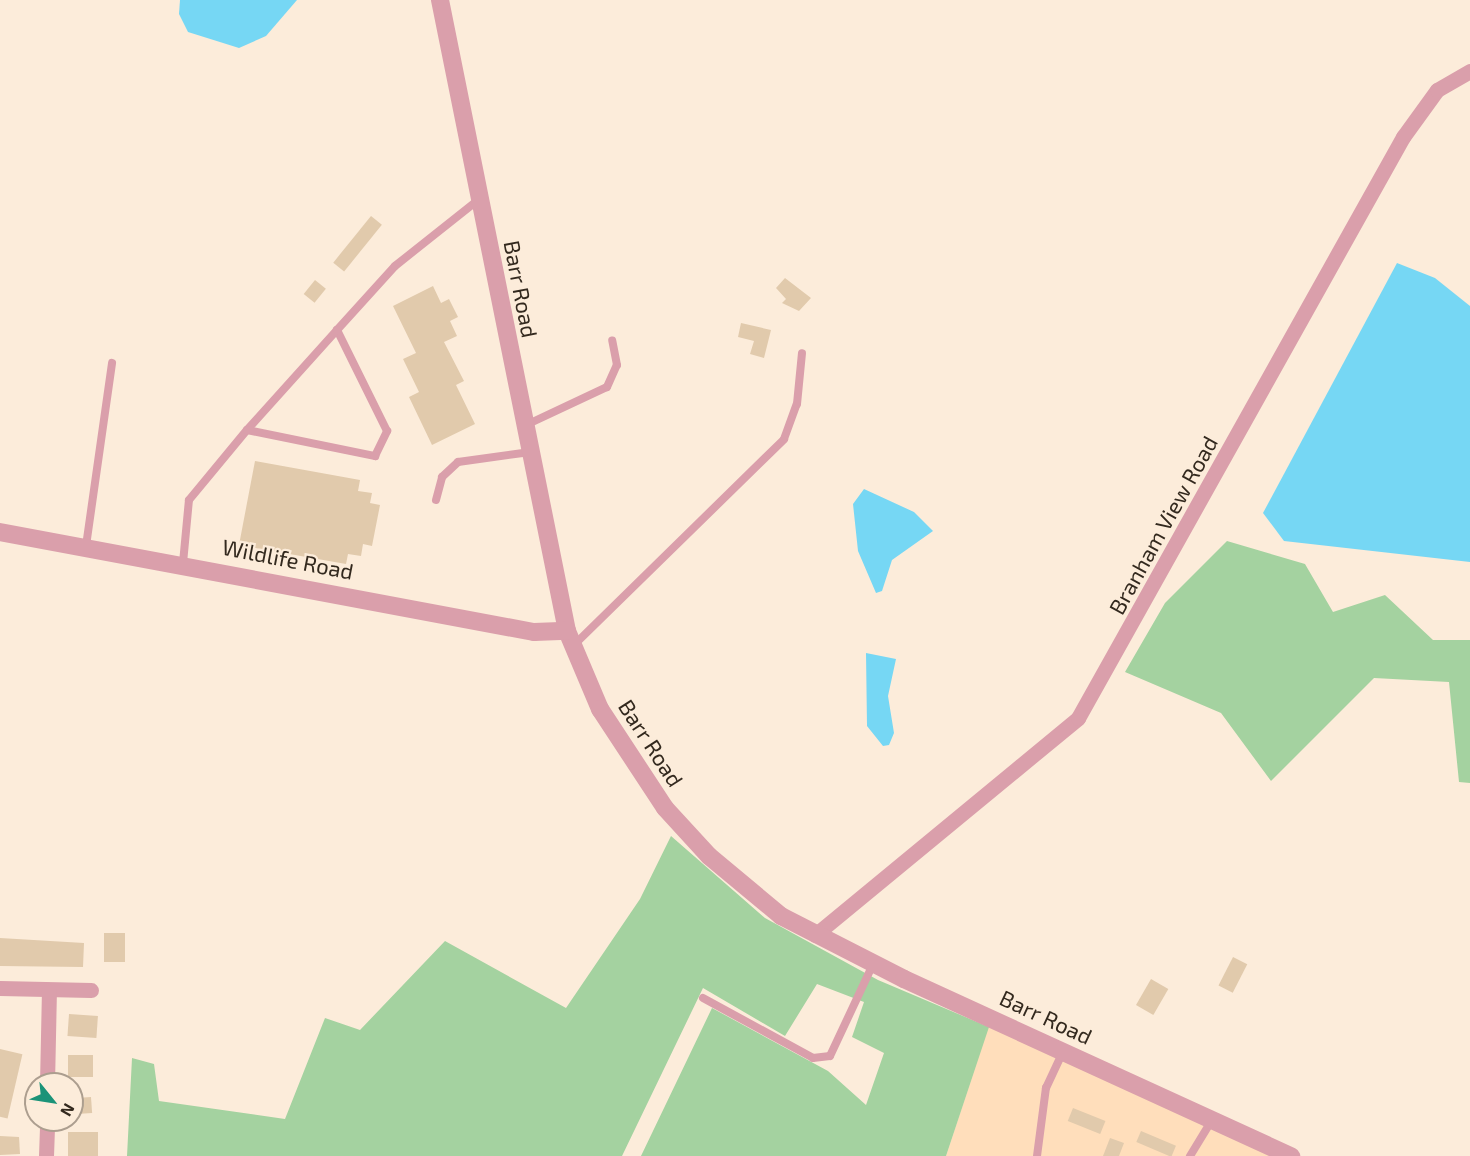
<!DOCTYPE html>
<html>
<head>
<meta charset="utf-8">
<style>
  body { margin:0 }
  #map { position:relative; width:1470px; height:1156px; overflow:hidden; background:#fcecda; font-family:"Exo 2",sans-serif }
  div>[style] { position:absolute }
  .built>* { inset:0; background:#ffdebb }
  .green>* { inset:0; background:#a4d2a0 }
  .water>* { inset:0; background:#76d7f4 }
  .building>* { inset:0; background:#e1caac; transform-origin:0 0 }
  .service>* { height:8px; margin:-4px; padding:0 4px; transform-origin:4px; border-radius:4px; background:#da9fab }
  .minor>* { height:15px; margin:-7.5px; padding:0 7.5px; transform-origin:7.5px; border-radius:7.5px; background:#da9fab }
  .tertiary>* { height:18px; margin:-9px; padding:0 9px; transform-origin:9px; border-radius:9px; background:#da9fab }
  span { translate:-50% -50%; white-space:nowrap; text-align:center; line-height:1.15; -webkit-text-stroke:4.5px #fcecda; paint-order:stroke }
  .street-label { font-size:22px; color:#33291e }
  .north { position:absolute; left:24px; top:1072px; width:60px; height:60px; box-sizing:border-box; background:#fcecda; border:2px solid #ac9e8f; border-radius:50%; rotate:120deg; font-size:16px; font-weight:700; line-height:24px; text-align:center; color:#33291e }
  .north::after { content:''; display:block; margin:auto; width:21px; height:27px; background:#1b9378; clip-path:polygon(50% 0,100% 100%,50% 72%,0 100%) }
</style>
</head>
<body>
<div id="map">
  <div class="built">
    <i style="clip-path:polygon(991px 1019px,1291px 1156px,946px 1156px)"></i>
  </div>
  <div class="green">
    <i style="clip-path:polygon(1227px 541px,1305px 564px,1333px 612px,1385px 595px,1433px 640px,1470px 640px,1470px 783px,1459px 782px,1449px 682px,1374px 678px,1271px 781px,1221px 713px,1125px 672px,1165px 603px)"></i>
    <i style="clip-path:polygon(671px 836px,765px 918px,878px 980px,989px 1027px,946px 1156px,641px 1156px,712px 1008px,828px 1071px,866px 1105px,884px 1053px,852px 1037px,864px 1002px,817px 984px,785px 1036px,703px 988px,622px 1156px,127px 1156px,132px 1058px,154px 1064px,159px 1101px,285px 1119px,325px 1018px,360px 1030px,445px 941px,566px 1008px,640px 899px)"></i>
  </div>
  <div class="water">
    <i style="clip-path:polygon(180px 0,297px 0,266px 36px,239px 48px,188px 32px,179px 14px)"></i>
    <i style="clip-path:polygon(1397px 263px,1435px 278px,1470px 306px,1470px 562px,1284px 541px,1263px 513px)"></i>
    <i style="clip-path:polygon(864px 489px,914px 512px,933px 531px,892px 560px,882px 591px,876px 593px,858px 551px,853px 504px)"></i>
    <i style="clip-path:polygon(866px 653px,896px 659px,888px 696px,894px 733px,889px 745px,883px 746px,867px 726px)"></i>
  </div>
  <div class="building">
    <i style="left:371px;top:216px;width:14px;height:60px;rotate:39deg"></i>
    <i style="clip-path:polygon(785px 278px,811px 298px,799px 311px,782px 303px,786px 299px,776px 288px)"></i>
    <i style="left:315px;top:280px;width:14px;height:18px;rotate:39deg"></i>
    <i style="clip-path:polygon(433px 286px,441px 303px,449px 299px,458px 317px,450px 321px,457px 336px,444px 342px,464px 381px,456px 385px,475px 424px,432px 445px,409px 397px,419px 392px,403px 359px,416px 353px,393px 306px)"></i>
    <i style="clip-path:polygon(741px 323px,771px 330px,764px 358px,750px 354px,754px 341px,738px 337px)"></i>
    <i style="clip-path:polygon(255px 461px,360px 480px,358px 491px,372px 493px,370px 503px,380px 505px,372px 546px,363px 544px,361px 556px,348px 554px,346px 564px,239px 545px)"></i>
    <i style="left:104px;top:933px;width:21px;height:29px"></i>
    <i style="clip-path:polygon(0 938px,84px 943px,83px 967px,0 966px)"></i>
    <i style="left:1233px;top:957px;width:16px;height:32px;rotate:27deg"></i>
    <i style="left:1151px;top:979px;width:20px;height:30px;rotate:30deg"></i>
    <i style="left:69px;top:1014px;width:29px;height:22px;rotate:4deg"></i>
    <i style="left:0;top:1049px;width:23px;height:66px;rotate:13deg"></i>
    <i style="left:68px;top:1055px;width:25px;height:22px"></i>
    <i style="left:91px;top:1097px;width:16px;height:19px;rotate:86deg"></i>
    <i style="left:1073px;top:1108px;width:35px;height:14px;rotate:22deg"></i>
    <i style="left:1141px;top:1131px;width:38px;height:12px;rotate:23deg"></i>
    <i style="left:68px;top:1132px;width:30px;height:24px"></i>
    <i style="clip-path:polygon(0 1136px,19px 1137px,20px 1154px,0 1155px)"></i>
    <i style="clip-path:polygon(1110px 1138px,1124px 1143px,1119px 1156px,1103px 1156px)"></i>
  </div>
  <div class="service">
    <i style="left:526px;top:425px;width:89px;rotate:-25.1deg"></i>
    <i style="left:607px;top:387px;width:24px;rotate:-66deg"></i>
    <i style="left:617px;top:365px;width:25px;rotate:-101deg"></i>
    <i style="left:247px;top:430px;width:135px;rotate:-48deg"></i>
    <i style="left:436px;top:500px;width:24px;rotate:-75deg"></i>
    <i style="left:442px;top:477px;width:22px;rotate:-43deg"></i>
    <i style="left:458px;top:462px;width:73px;rotate:-7.9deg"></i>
    <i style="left:86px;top:546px;width:185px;rotate:-81.9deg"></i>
    <i style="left:183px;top:563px;width:63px;rotate:-84.6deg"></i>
    <i style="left:189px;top:500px;width:91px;rotate:-50.4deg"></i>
    <i style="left:247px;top:430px;width:131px;rotate:11.5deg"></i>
    <i style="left:375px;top:456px;width:28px;rotate:-64deg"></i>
    <i style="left:387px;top:431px;width:113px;rotate:-116.3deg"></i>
    <i style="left:337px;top:330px;width:86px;rotate:-47.8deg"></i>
    <i style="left:395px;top:266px;width:106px;rotate:-38.5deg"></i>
    <i style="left:574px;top:645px;width:294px;rotate:-44.4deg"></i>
    <i style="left:784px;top:439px;width:37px;rotate:-70deg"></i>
    <i style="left:797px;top:404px;width:51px;rotate:-84.4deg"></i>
    <i style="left:703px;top:998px;width:125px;rotate:28.6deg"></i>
    <i style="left:813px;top:1058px;width:17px;rotate:-7deg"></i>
    <i style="left:830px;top:1056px;width:102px;rotate:-64.9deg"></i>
    <i style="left:1037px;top:1156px;width:69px;rotate:-82.5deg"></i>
    <i style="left:1046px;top:1088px;width:40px;rotate:-65deg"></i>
    <i style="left:1190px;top:1156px;width:42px;rotate:-58.6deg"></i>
  </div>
  <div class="minor">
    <i style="left:815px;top:935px;width:341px;rotate:-39.5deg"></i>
    <i style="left:1078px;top:718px;width:666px;rotate:-60.78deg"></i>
    <i style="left:1403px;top:137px;width:58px;rotate:-54.1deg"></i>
    <i style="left:1437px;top:90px;width:38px;rotate:-30deg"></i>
    <i style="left:0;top:988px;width:91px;rotate:1.3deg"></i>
    <i style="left:47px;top:1084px;width:93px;rotate:-88.8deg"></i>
    <i style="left:46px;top:1156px;width:36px;rotate:-88deg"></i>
  </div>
  <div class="tertiary">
    <i style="left:440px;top:0;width:644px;rotate:78.62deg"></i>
    <i style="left:567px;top:631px;width:85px;rotate:67.1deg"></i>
    <i style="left:600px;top:709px;width:118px;rotate:56.7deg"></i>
    <i style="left:665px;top:808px;width:65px;rotate:47.5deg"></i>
    <i style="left:709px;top:856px;width:94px;rotate:39.8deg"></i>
    <i style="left:781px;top:916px;width:138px;rotate:27.1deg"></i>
    <i style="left:904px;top:979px;width:426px;rotate:24.6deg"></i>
    <i style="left:0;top:532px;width:543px;rotate:10.61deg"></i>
    <i style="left:534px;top:632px;width:33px;rotate:-2deg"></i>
  </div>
  <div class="street-label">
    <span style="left:521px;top:289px;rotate:79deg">Barr Road</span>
    <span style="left:1163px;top:525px;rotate:-61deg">Branham View Road</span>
    <span style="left:288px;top:559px;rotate:11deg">Wildlife Road</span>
    <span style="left:651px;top:743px;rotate:57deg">Barr Road</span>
    <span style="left:1046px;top:1017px;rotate:25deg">Barr Road</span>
  </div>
  <div class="north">N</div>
</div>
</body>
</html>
